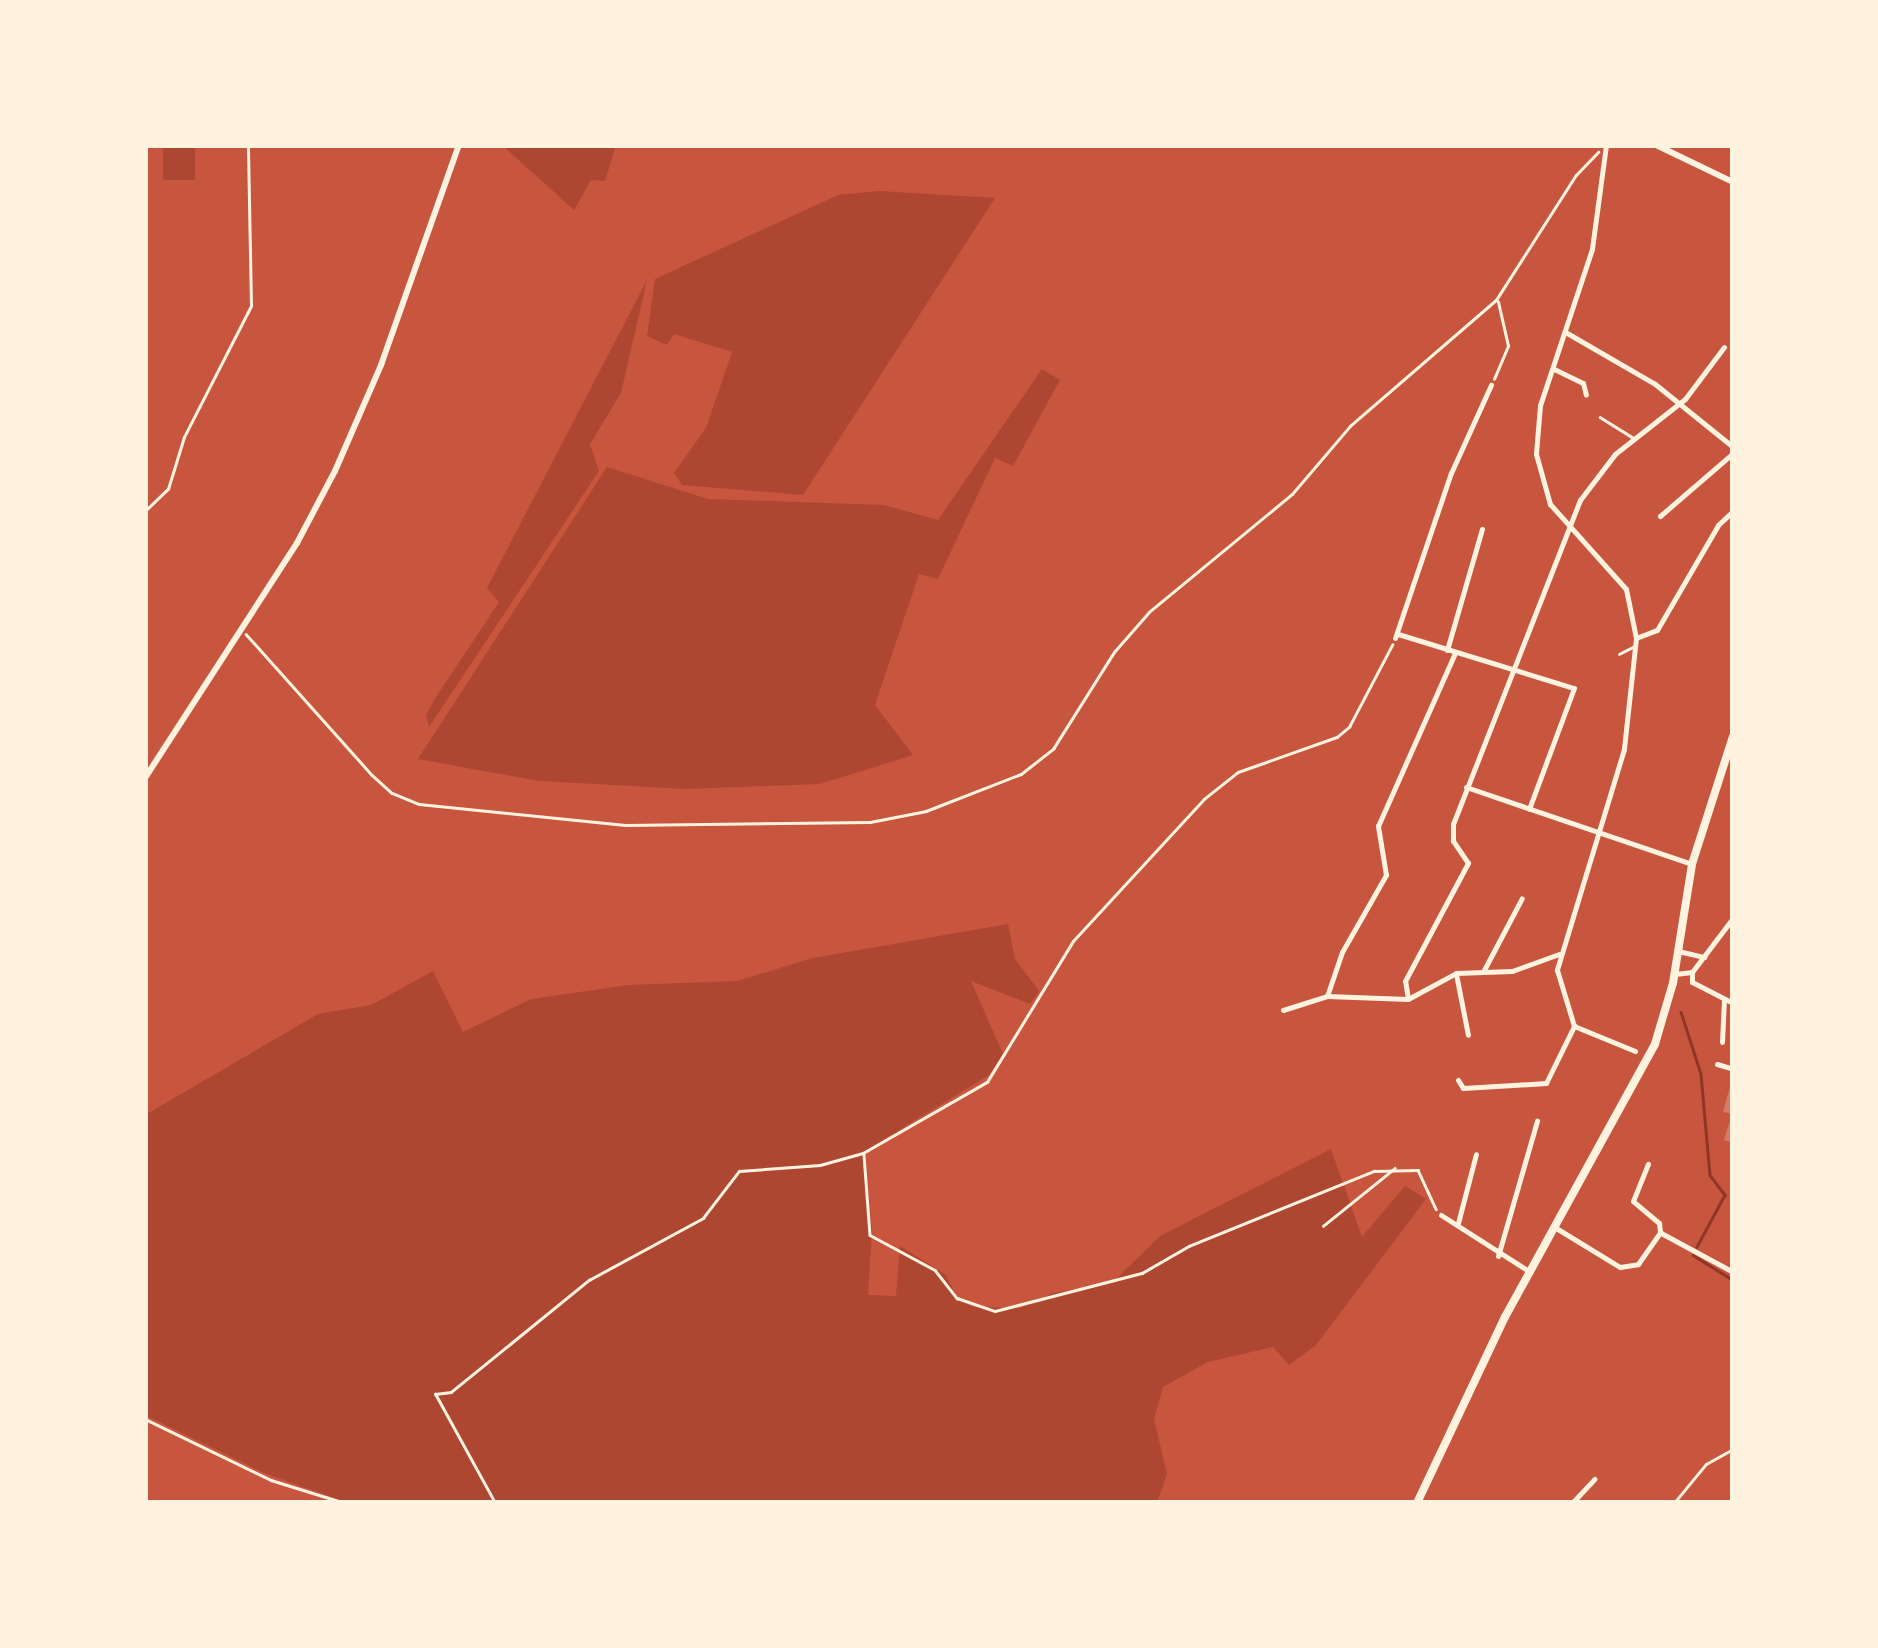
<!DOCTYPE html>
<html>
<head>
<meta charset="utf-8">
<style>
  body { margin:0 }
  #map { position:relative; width:1878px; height:1648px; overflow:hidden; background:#c8553d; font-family:Roboto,sans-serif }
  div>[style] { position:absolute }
  .green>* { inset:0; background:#ae4732; transform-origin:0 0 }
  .stream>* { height:2.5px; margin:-1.25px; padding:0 1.25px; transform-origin:1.25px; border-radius:1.25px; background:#8f3625 }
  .building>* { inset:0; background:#d67c66 }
  .path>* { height:2.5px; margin:-1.25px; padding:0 1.25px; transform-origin:1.25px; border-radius:1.25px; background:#fff3e0 }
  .service>* { height:2.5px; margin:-1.25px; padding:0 1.25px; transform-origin:1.25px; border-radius:1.25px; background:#fff3e0 }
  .minor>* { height:5px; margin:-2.5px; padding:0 2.5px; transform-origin:2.5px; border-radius:2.5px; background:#fff3e0 }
  .tertiary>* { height:6px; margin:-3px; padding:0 3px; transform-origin:3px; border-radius:3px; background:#fff3e0 }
  .secondary>* { height:8px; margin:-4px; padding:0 4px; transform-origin:4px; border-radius:4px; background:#fff3e0 }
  span { translate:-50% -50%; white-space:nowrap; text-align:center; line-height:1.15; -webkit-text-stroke:9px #fff3e0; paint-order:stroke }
  .frame { position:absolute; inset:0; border:148px solid #fff3e0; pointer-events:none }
</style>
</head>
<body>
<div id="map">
  <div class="green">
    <i style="left:163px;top:145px;width:32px;height:35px"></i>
    <i style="clip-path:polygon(502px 145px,616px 145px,605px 181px,591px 180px,574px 210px)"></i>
    <i style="clip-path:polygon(879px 191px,995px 198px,803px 495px,682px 485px,674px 473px,706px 428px,732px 352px,674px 334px,667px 345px,647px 336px,655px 279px,838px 195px)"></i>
    <i style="clip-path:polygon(647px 280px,621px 393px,590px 444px,599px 471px,429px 727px,426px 715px,436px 697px,499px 602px,487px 588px)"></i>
    <i style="clip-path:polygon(1042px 369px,1060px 380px,1013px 466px,995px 458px,938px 579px,919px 574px,875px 705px,913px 755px,820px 784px,685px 789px,539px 781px,418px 759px,607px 467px,708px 499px,884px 505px,938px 520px)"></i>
    <i style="clip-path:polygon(1008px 924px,1015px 959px,1039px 991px,1030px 1004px,971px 981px,1003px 1054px,989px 1075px,865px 1151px,872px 1231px,868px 1295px,896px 1296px,900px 1246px,946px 1275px,957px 1298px,973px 1307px,1021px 1308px,1053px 1293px,1112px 1283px,1160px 1236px,1331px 1149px,1362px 1237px,1405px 1186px,1426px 1199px,1316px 1345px,1289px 1365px,1273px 1347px,1208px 1362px,1163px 1387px,1154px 1419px,1167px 1474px,1157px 1503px,348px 1503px,264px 1473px,145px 1415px,145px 1115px,318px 1014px,371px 1005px,433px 971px,463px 1032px,531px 999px,628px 985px,737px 981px,813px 958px)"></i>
  </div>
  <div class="stream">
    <i style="left:1681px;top:1012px;width:65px;rotate:72.1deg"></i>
    <i style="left:1701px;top:1074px;width:101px;rotate:84.9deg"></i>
    <i style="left:1710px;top:1175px;width:25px;rotate:53deg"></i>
    <i style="left:1725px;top:1195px;width:59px;rotate:118.3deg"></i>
    <i style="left:1693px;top:1255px;width:47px;rotate:32deg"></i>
  </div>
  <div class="building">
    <i style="clip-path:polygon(1732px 1079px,1733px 1080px,1733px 1143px,1724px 1140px,1732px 1114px,1723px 1112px)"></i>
  </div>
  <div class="path">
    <i style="left:1494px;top:379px;width:36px;rotate:-67deg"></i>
    <i style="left:1508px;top:346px;width:45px;rotate:-102.8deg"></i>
    <i style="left:145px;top:511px;width:32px;rotate:-44deg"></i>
    <i style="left:168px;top:489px;width:54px;rotate:-72.9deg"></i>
    <i style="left:184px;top:437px;width:147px;rotate:-62.9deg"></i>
    <i style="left:251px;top:306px;width:161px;rotate:-91.1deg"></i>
    <i style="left:246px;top:634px;width:189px;rotate:48.2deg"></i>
    <i style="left:372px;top:775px;width:27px;rotate:42deg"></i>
    <i style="left:392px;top:793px;width:29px;rotate:22deg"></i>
    <i style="left:419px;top:804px;width:207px;rotate:5.8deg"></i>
    <i style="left:625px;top:825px;width:245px;rotate:-0.7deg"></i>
    <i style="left:870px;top:822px;width:57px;rotate:-11.1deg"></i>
    <i style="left:926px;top:811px;width:102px;rotate:-21.3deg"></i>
    <i style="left:1021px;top:774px;width:41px;rotate:-38deg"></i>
    <i style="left:1053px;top:749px;width:115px;rotate:-57.8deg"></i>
    <i style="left:1114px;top:652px;width:53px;rotate:-48.8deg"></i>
    <i style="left:1149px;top:612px;width:185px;rotate:-39.5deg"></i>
    <i style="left:1292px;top:494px;width:89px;rotate:-49.5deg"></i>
    <i style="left:1350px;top:426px;width:193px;rotate:-40.8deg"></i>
    <i style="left:1496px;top:300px;width:148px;rotate:-57.4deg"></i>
    <i style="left:1576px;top:175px;width:32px;rotate:-46deg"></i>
    <i style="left:864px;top:1155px;width:80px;rotate:85.7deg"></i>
    <i style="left:870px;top:1235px;width:74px;rotate:28.3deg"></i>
    <i style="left:935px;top:1270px;width:36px;rotate:52deg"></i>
    <i style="left:957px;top:1298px;width:40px;rotate:18.9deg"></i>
    <i style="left:995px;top:1311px;width:152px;rotate:-14.5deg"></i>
    <i style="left:1142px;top:1273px;width:54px;rotate:-29.9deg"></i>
    <i style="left:1189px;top:1246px;width:200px;rotate:-22.1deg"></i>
    <i style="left:1374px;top:1171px;width:44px;rotate:-1.3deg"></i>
    <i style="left:1418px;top:1170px;width:43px;rotate:65.2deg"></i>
    <i style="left:1323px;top:1226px;width:92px;rotate:-38.9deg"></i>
    <i style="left:145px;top:1419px;width:140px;rotate:25.8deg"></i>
    <i style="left:271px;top:1480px;width:77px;rotate:17.3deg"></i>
    <i style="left:495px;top:1503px;width:124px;rotate:-118.8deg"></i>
    <i style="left:435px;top:1394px;width:16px;rotate:-7deg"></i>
    <i style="left:451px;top:1392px;width:178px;rotate:-39.1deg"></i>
    <i style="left:589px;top:1280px;width:130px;rotate:-28.5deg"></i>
    <i style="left:703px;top:1218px;width:59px;rotate:-52.5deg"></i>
    <i style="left:739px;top:1171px;width:81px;rotate:-4.2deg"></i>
    <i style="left:820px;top:1165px;width:45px;rotate:-15.6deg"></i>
    <i style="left:863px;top:1153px;width:143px;rotate:-29.8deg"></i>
    <i style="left:987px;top:1082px;width:165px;rotate:-58.6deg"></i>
    <i style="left:1073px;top:941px;width:193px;rotate:-47.3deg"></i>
    <i style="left:1204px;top:799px;width:43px;rotate:-38.5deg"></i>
    <i style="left:1238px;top:772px;width:105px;rotate:-19.5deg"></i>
    <i style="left:1337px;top:737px;width:16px;rotate:-40deg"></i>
    <i style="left:1349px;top:727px;width:93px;rotate:-62.3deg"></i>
    <i style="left:1674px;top:1503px;width:50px;rotate:-50.6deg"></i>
    <i style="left:1706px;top:1464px;width:31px;rotate:-29deg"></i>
  </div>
  <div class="service">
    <i style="left:1600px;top:417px;width:38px;rotate:32deg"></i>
    <i style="left:1619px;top:654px;width:18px;rotate:-27deg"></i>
  </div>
  <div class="minor">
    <i style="left:1606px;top:145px;width:105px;rotate:97.7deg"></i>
    <i style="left:1592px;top:249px;width:164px;rotate:108.4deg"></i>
    <i style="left:1540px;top:405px;width:49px;rotate:94.7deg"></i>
    <i style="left:1536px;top:454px;width:52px;rotate:74.4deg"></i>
    <i style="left:1550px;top:504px;width:114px;rotate:48.2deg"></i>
    <i style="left:1626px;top:589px;width:50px;rotate:78.5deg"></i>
    <i style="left:1636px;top:638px;width:112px;rotate:96.2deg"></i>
    <i style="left:1624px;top:749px;width:231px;rotate:106.9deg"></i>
    <i style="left:1557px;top:970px;width:59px;rotate:73.1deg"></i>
    <i style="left:1574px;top:1026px;width:66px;rotate:22.3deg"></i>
    <i style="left:1567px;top:333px;width:102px;rotate:30.1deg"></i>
    <i style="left:1655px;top:384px;width:100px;rotate:38.9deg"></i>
    <i style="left:1554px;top:369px;width:32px;rotate:26deg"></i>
    <i style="left:1583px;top:383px;width:12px;rotate:76deg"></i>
    <i style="left:1660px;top:516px;width:96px;rotate:-40.8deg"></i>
    <i style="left:1398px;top:634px;width:184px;rotate:17.1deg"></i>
    <i style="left:1574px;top:688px;width:129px;rotate:110.4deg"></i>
    <i style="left:1395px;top:638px;width:174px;rotate:-71.3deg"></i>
    <i style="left:1451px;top:473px;width:97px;rotate:-65.6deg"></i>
    <i style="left:1636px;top:638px;width:22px;rotate:-21deg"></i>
    <i style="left:1657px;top:630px;width:121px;rotate:-59.8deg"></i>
    <i style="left:1718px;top:525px;width:21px;rotate:-43deg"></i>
    <i style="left:1447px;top:650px;width:126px;rotate:-73.9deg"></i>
    <i style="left:1466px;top:787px;width:239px;rotate:18.8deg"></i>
    <i style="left:1678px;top:951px;width:27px;rotate:13deg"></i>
    <i style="left:1484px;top:970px;width:81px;rotate:-62.2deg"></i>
    <i style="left:1692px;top:972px;width:10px;rotate:90deg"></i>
    <i style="left:1692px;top:982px;width:46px;rotate:27.1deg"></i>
    <i style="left:1456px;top:974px;width:62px;rotate:78.9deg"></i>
    <i style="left:1675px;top:974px;width:17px;rotate:-7deg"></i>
    <i style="left:1692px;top:972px;width:68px;rotate:-52.8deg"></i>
    <i style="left:1327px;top:996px;width:46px;rotate:-71.2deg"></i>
    <i style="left:1342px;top:952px;width:89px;rotate:-60.3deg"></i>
    <i style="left:1386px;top:875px;width:50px;rotate:-99.3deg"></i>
    <i style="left:1378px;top:826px;width:189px;rotate:-66deg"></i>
    <i style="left:1408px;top:999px;width:18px;rotate:-99deg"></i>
    <i style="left:1405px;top:981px;width:134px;rotate:-61.9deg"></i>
    <i style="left:1468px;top:863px;width:27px;rotate:-124deg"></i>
    <i style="left:1453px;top:841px;width:17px;rotate:-90deg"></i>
    <i style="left:1453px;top:824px;width:348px;rotate:-68.6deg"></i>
    <i style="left:1580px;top:500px;width:58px;rotate:-52.7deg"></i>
    <i style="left:1615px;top:454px;width:89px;rotate:-38.2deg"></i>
    <i style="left:1685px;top:399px;width:65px;rotate:-53.1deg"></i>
    <i style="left:1283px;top:1010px;width:46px;rotate:-17.7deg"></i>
    <i style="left:1327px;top:996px;width:81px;rotate:2.1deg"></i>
    <i style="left:1408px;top:999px;width:55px;rotate:-28.4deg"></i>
    <i style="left:1456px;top:973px;width:56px;rotate:-2deg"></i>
    <i style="left:1512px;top:971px;width:50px;rotate:-19.9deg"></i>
    <i style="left:1722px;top:1042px;width:42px;rotate:-87.3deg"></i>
    <i style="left:1717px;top:1064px;width:17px;rotate:17deg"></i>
    <i style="left:1458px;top:1080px;width:9px;rotate:58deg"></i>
    <i style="left:1463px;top:1088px;width:83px;rotate:-3.4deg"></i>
    <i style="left:1546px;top:1083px;width:64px;rotate:-63.8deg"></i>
    <i style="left:1441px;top:1215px;width:106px;rotate:32.6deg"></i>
    <i style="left:1458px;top:1223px;width:71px;rotate:-75.4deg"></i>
    <i style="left:1556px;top:1228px;width:75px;rotate:31.4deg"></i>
    <i style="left:1620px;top:1267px;width:18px;rotate:-9deg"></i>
    <i style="left:1638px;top:1264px;width:39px;rotate:-55deg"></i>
    <i style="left:1660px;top:1232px;width:9px;rotate:-96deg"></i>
    <i style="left:1659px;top:1223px;width:34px;rotate:-140deg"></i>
    <i style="left:1633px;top:1201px;width:40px;rotate:-68deg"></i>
    <i style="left:1661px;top:1233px;width:82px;rotate:28.4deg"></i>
    <i style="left:1498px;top:1256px;width:141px;rotate:-73.9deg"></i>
    <i style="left:1572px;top:1503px;width:33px;rotate:-47deg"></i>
  </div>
  <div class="tertiary">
    <i style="left:1656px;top:145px;width:85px;rotate:25.7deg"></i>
    <i style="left:145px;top:778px;width:280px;rotate:-57.1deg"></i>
    <i style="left:297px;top:543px;width:81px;rotate:-62.2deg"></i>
    <i style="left:335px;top:471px;width:116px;rotate:-66.5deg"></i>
    <i style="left:381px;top:365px;width:233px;rotate:-70.5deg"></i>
  </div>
  <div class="secondary">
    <i style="left:1417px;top:1503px;width:206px;rotate:-64.7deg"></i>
    <i style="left:1505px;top:1317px;width:311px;rotate:-61.2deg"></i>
    <i style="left:1655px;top:1044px;width:64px;rotate:-73.6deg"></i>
    <i style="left:1673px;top:983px;width:121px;rotate:-80.9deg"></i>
    <i style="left:1692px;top:864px;width:134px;rotate:-72.2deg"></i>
  </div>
  <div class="frame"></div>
</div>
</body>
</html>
